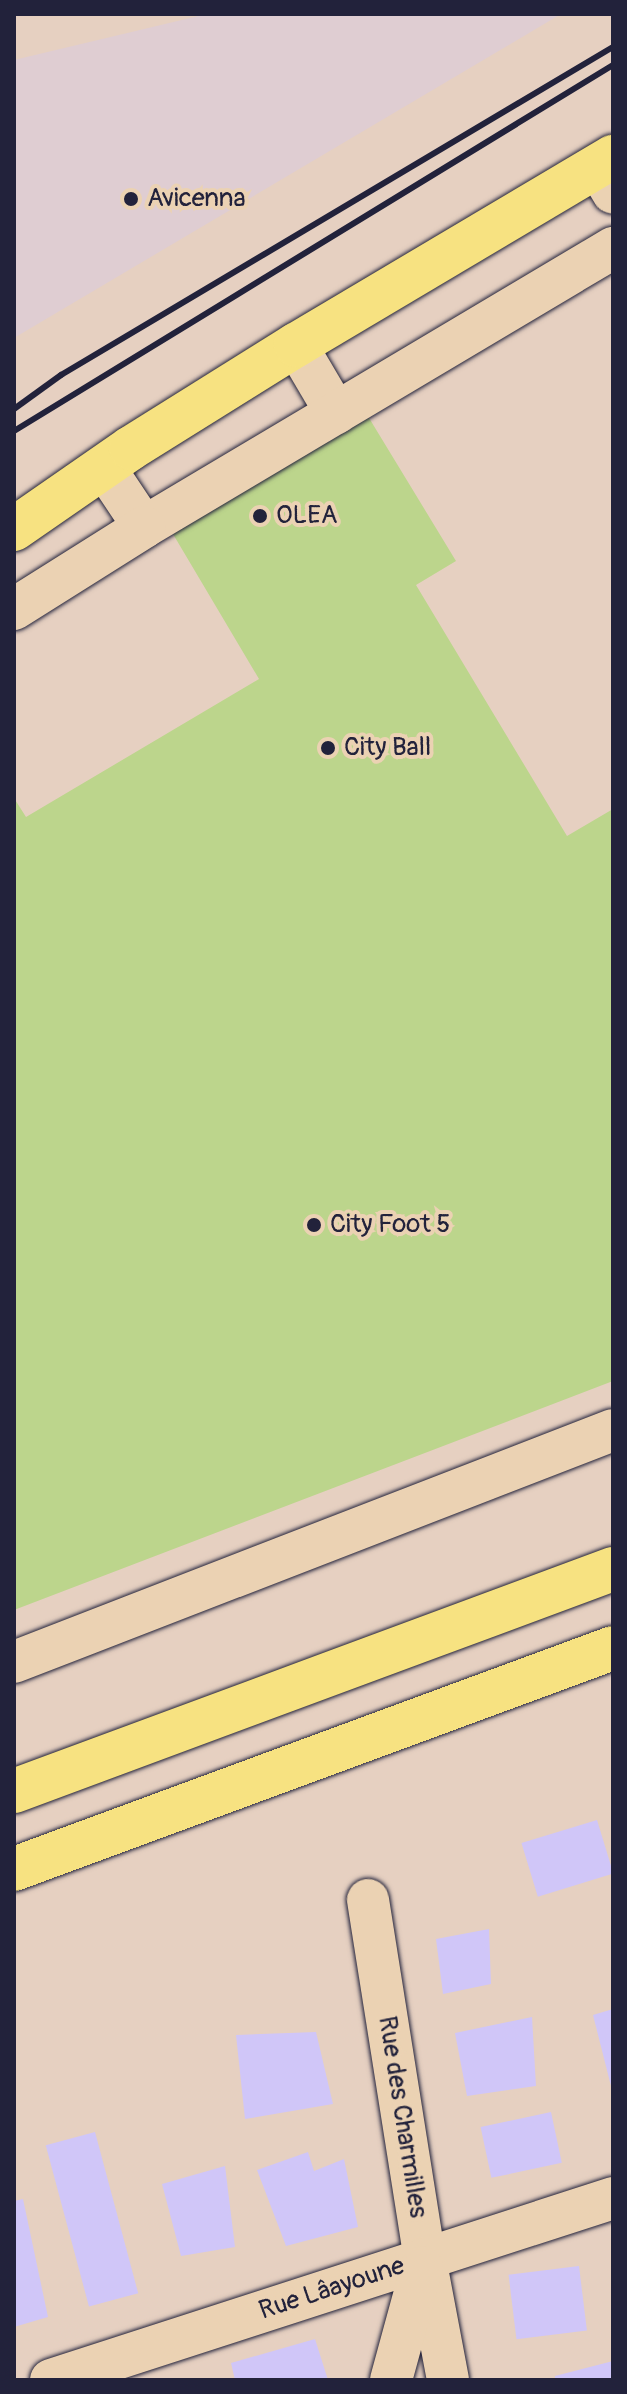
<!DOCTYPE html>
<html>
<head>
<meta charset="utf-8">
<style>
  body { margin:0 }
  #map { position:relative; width:627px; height:2394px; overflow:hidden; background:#e6d0c1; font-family:Pangolin,sans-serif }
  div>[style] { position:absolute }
  .built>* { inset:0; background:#dfcdd2 }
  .green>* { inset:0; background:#bcd58c }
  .building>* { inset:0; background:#d0c6f8; transform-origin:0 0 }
  .roads { filter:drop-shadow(0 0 2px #22223b) drop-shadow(0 0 2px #22223b) }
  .minor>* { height:42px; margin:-21px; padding:0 21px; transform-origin:21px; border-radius:21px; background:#ebd2b3 }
  .major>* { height:44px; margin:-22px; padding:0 22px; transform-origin:22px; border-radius:22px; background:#f7e281 }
  .highway>* { height:44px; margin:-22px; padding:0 22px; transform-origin:22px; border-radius:22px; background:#f7e281 }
  .rail>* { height:6px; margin:-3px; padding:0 3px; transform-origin:3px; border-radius:3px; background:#22223b }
  .dots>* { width:22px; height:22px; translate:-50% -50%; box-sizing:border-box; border:4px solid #ebd2b3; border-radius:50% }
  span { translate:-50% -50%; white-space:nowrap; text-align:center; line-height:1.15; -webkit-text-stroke:8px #ebd2b3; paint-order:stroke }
  .poi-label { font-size:26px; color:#22223b }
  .left { translate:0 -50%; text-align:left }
  .street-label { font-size:26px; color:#22223b }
  .frame { position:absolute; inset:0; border:16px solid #22223b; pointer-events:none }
</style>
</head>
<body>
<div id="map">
  <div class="built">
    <i style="clip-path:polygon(207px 14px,561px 14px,14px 338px,14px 60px)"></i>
  </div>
  <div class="green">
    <i style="clip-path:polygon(366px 413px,456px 561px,416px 585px,567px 836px,613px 809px,613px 1381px,14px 1610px,14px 798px,26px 817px,259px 679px,170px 529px)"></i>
  </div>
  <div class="building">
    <i style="left:597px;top:1820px;width:56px;height:79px;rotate:73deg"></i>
    <i style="clip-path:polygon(489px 1929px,491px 1984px,443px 1994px,436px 1939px)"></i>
    <i style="clip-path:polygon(613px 2009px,613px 2089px,612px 2090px,593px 2015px)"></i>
    <i style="clip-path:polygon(532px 2017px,536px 2086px,467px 2096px,455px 2033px)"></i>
    <i style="clip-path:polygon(316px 2032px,333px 2104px,245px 2119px,236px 2035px)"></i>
    <i style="left:551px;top:2112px;width:52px;height:72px;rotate:78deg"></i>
    <i style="left:95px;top:2132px;width:167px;height:51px;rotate:75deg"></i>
    <i style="clip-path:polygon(308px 2152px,314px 2171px,344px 2159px,358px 2227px,286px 2246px,257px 2170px)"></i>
    <i style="clip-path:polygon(225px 2166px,235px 2247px,181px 2256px,162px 2184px)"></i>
    <i style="clip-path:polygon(23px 2199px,48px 2317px,14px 2327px,14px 2201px)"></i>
    <i style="left:579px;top:2266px;width:65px;height:71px;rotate:83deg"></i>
    <i style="clip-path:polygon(315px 2339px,328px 2380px,235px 2380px,231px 2363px)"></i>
    <i style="clip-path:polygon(613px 2361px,613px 2380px,555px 2380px,555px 2376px)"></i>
  </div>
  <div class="roads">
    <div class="minor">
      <i style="left:597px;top:166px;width:31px;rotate:59deg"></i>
      <i style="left:296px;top:345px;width:79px;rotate:59.5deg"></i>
      <i style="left:104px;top:467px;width:72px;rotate:56.3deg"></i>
      <i style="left:144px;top:527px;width:546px;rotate:-30.75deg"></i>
      <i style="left:14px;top:609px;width:154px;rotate:-32.2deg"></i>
      <i style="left:14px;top:1662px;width:642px;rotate:-21.17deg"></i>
      <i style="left:368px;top:1900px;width:363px;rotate:81deg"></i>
      <i style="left:425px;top:2258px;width:124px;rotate:79.3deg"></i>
      <i style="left:51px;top:2380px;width:591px;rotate:-17.94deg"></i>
      <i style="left:391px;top:2380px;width:117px;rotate:-74.7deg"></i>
    </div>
    <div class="major">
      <i style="left:14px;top:529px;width:142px;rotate:-34.7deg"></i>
      <i style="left:131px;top:448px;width:195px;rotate:-32deg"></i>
      <i style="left:296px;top:345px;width:369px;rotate:-30.7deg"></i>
    </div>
    <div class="highway">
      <i style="left:14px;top:1791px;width:639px;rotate:-20.34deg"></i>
      <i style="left:14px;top:1869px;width:638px;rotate:-20.25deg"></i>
    </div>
  </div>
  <div class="rail">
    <i style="left:14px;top:409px;width:58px;rotate:-35.9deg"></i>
    <i style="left:61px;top:375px;width:642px;rotate:-30.72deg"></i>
    <i style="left:14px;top:431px;width:702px;rotate:-31.43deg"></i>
  </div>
  <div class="dots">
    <i style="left:131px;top:199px;background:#22223b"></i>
    <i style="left:260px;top:516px;background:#22223b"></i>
    <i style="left:328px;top:748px;background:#22223b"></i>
    <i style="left:314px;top:1225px;background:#22223b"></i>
  </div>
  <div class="poi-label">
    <span class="left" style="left:147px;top:199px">Avicenna</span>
    <span class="left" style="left:276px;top:516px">OLEA</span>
    <span class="left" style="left:344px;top:748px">City Ball</span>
    <span class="left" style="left:330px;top:1225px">City Foot 5</span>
  </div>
  <div class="street-label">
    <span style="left:402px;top:2117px;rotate:81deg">Rue des Charmilles</span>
    <span style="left:332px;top:2289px;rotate:-18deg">Rue Lâayoune</span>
  </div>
  <div class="frame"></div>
</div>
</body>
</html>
